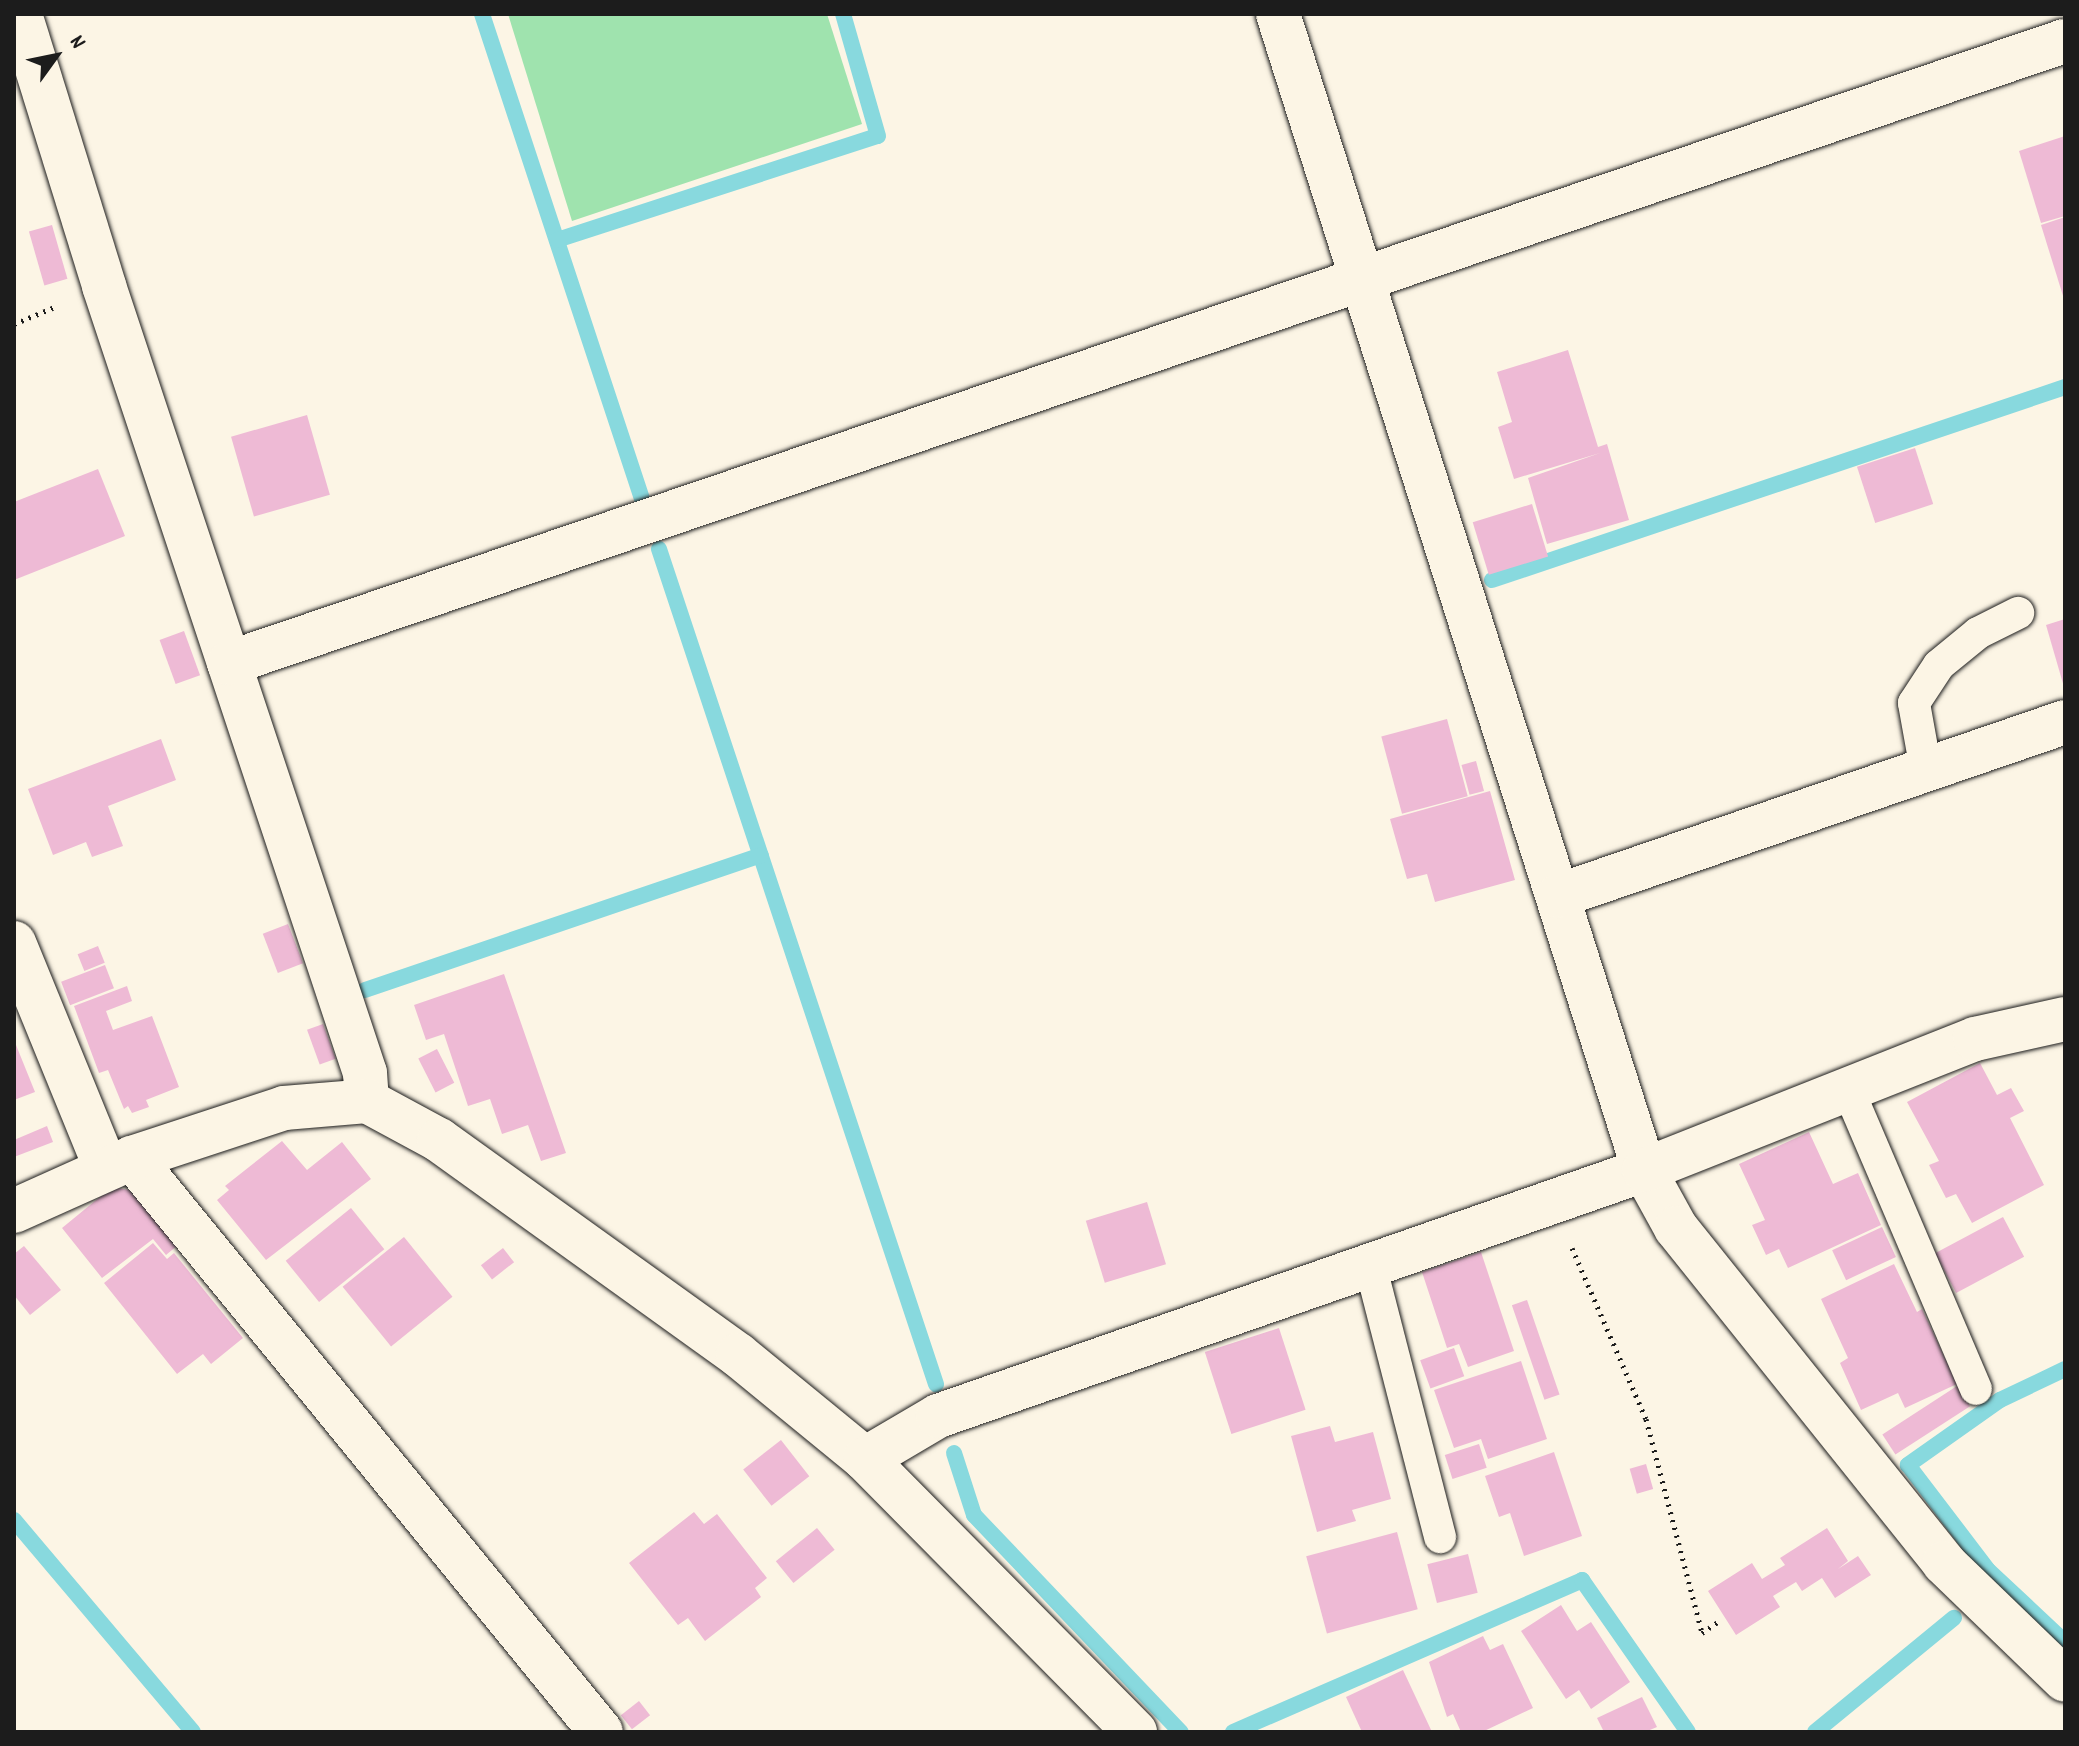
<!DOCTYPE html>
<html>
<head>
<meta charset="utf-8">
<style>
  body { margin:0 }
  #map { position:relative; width:2079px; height:1746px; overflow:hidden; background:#fcf5e5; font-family:Dekko,sans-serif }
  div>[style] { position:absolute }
  .green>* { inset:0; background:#9fe3ae }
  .stream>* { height:16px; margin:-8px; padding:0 8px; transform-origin:8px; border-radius:8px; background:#88d9de }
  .building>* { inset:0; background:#eebad5; transform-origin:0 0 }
  .path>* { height:5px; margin-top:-2.5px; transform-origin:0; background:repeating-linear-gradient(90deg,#1c1c1c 0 2px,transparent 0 8px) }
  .roads { filter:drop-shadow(0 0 2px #1c1c1c) drop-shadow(0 0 2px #1c1c1c) }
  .service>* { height:32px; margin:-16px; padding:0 16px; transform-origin:16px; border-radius:16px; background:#fcf5e5 }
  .minor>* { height:44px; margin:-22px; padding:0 22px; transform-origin:22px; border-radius:22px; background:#fcf5e5 }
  span { translate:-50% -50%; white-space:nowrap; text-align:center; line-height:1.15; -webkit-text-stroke:6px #fcf5e5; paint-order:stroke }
  .frame { position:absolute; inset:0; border:16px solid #1c1c1c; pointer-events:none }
  .north { position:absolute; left:16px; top:16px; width:80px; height:80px; -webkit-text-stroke:6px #fcf5e5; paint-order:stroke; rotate:57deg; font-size:22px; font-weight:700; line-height:32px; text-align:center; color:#1c1c1c }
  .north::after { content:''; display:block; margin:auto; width:28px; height:36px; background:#1c1c1c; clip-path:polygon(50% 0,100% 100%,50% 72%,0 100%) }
</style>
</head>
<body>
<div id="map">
  <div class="green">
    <i style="clip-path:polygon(508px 14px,827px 14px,862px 124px,572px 221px)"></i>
  </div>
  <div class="stream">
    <i style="left:482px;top:14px;width:514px;rotate:71.74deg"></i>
    <i style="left:557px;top:240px;width:337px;rotate:-18deg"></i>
    <i style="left:878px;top:136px;width:127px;rotate:-106deg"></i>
    <i style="left:659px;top:549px;width:880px;rotate:71.65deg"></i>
    <i style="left:1492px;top:580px;width:605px;rotate:-18.61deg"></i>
    <i style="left:365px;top:990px;width:418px;rotate:-18.8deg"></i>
    <i style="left:2065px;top:1369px;width:72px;rotate:154.5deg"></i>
    <i style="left:2000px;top:1400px;width:113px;rotate:144.8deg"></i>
    <i style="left:1908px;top:1465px;width:132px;rotate:52.7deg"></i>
    <i style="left:1988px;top:1570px;width:105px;rotate:43.1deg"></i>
    <i style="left:954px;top:1453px;width:65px;rotate:72.1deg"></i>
    <i style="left:974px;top:1515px;width:300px;rotate:46.4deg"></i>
    <i style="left:14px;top:1520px;width:277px;rotate:49.8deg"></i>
    <i style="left:1233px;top:1732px;width:381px;rotate:-23.5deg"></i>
    <i style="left:1582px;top:1580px;width:185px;rotate:55.1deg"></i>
    <i style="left:1815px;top:1732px;width:180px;rotate:-39.4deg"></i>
  </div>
  <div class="building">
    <i style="clip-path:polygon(2065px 136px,2065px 216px,2041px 223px,2019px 151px)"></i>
    <i style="clip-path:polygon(2065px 217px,2065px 299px,2064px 299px,2041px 225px)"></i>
    <i style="left:52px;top:225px;width:56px;height:24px;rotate:74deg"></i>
    <i style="clip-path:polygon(1568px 350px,1598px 447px,1607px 444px,1629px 520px,1547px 544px,1528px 478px,1600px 453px,1514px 479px,1498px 427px,1512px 422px,1497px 372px)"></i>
    <i style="left:307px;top:415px;width:83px;height:79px;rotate:74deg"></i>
    <i style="left:1915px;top:448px;width:59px;height:61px;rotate:72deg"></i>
    <i style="clip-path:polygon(98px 469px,125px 536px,14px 580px,14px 502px)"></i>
    <i style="left:1532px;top:504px;width:55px;height:62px;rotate:73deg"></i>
    <i style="clip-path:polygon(2065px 619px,2065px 687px,2064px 687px,2046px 625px)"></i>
    <i style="left:184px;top:631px;width:47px;height:26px;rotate:70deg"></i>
    <i style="left:1447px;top:719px;width:80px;height:68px;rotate:75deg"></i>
    <i style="clip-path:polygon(161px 739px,176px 780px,108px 806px,123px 846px,92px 857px,86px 842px,53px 855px,28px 789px)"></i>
    <i style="left:1476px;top:761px;width:31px;height:15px;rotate:75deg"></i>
    <i style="clip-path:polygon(1490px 791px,1515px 880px,1435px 902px,1427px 874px,1407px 879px,1390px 819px)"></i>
    <i style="left:288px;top:924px;width:42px;height:27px;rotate:69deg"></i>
    <i style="left:98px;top:946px;width:18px;height:22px;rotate:68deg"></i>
    <i style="left:105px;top:965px;width:25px;height:47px;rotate:69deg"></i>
    <i style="clip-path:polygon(504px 974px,566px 1153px,541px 1161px,528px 1125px,502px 1134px,490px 1099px,468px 1106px,444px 1034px,426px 1040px,414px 1005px)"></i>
    <i style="clip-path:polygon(127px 986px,132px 1001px,106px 1011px,113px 1030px,152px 1016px,179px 1087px,146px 1100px,149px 1107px,132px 1113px,128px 1106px,124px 1109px,108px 1070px,99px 1073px,74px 1006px)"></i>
    <i style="left:323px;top:1024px;width:37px;height:17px;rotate:70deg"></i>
    <i style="clip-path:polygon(14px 1040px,35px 1092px,14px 1100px)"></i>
    <i style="left:437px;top:1049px;width:38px;height:21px;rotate:63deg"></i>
    <i style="clip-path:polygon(1980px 1063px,1997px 1095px,2011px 1088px,2024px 1111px,2010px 1118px,2044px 1185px,1972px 1223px,1956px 1194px,1946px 1198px,1929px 1165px,1939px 1161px,1907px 1102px)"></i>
    <i style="clip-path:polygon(47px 1126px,53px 1142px,14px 1157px,14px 1140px)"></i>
    <i style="clip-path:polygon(1809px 1132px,1833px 1184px,1858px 1173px,1881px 1225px,1788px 1268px,1779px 1249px,1766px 1255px,1752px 1225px,1765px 1220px,1739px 1164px)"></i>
    <i style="clip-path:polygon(282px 1141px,307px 1170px,342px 1142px,371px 1179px,266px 1260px,217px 1200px,229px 1190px,225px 1186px)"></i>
    <i style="clip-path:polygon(112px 1187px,129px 1190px,178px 1245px,166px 1255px,153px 1239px,102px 1278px,62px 1228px)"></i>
    <i style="left:1147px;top:1202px;width:65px;height:64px;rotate:73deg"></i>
    <i style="left:351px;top:1208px;width:53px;height:84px;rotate:51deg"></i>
    <i style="left:2003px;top:1217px;width:45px;height:77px;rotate:62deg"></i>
    <i style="left:1882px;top:1227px;width:33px;height:55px;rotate:65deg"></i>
    <i style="left:404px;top:1237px;width:77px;height:79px;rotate:51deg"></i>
    <i style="clip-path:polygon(153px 1243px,167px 1259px,174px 1253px,243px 1338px,211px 1364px,203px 1354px,177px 1374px,104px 1283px)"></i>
    <i style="clip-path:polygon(24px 1246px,61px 1290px,30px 1315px,14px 1295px,14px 1254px)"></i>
    <i style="left:503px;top:1248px;width:18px;height:28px;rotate:52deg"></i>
    <i style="clip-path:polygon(1481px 1252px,1514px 1351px,1468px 1367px,1459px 1344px,1447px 1348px,1422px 1272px)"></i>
    <i style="clip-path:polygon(1894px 1264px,1917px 1312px,1922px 1309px,1957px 1384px,1905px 1408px,1898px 1393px,1861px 1410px,1840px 1363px,1848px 1358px,1821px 1299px)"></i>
    <i style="left:1527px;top:1300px;width:100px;height:16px;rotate:71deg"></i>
    <i style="left:1279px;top:1328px;width:86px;height:78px;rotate:72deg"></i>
    <i style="left:1454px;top:1348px;width:30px;height:36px;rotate:70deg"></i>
    <i style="clip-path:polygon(1521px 1361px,1547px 1439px,1488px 1459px,1481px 1439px,1454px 1448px,1434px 1390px)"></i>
    <i style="left:1957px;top:1386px;width:24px;height:89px;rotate:57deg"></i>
    <i style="clip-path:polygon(1330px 1426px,1335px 1442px,1373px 1432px,1391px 1499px,1352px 1510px,1356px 1521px,1317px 1532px,1291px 1436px)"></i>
    <i style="left:781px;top:1440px;width:46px;height:48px;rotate:52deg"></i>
    <i style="left:1479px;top:1444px;width:25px;height:36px;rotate:72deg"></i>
    <i style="clip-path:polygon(1554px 1452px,1582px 1536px,1524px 1556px,1510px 1513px,1499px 1517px,1485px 1476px)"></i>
    <i style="left:1646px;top:1464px;width:26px;height:17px;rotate:74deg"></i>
    <i style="clip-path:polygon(694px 1512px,704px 1524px,717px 1514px,767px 1578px,755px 1588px,761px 1597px,705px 1641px,688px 1618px,678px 1625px,629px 1563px)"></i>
    <i style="left:817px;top:1528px;width:28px;height:53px;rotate:51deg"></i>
    <i style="clip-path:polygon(1827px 1528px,1848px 1561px,1838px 1569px,1858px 1556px,1871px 1575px,1835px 1598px,1822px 1578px,1802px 1591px,1796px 1582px,1773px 1596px,1780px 1607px,1736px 1635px,1708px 1591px,1752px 1563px,1762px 1579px,1785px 1565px,1780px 1558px)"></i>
    <i style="left:1397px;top:1532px;width:80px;height:94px;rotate:75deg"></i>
    <i style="left:1468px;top:1554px;width:40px;height:42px;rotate:76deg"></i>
    <i style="clip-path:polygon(1561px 1605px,1577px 1631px,1591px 1622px,1630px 1682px,1591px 1709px,1579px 1690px,1566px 1699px,1521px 1631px)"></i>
    <i style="clip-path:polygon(1483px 1636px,1490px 1650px,1503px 1644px,1533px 1708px,1482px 1732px,1461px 1732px,1453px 1714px,1447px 1717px,1429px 1662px)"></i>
    <i style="clip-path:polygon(1403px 1670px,1432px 1732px,1362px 1732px,1346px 1697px)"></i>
    <i style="clip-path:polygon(1642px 1697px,1657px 1727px,1645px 1732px,1604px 1732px,1597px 1718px)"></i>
    <i style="left:639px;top:1701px;width:18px;height:23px;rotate:52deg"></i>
  </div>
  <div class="path">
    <i style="left:14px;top:324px;width:47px;rotate:-22.7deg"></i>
    <i style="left:1572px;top:1248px;width:186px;rotate:66.6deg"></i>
    <i style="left:1646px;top:1419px;width:221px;rotate:75.3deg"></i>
    <i style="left:1702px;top:1633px;width:21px;rotate:-35deg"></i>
  </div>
  <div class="roads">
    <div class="service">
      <i style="left:1926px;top:770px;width:68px;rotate:-100.2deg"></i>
      <i style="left:1914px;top:703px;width:45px;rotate:-56.7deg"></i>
      <i style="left:1939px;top:665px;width:50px;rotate:-39.4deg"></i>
      <i style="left:1978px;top:633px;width:45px;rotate:-26.6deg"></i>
      <i style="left:1848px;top:1089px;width:326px;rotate:66.9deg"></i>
      <i style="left:1371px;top:1268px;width:278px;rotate:75.6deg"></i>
    </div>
    <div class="minor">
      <i style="left:20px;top:14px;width:285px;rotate:72.8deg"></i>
      <i style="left:104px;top:286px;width:829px;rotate:71.65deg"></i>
      <i style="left:365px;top:1073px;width:28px;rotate:86deg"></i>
      <i style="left:1278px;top:14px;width:1213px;rotate:72.43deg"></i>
      <i style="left:1644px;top:1170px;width:66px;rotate:61.1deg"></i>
      <i style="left:1676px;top:1228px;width:429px;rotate:51.3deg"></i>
      <i style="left:1944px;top:1563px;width:168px;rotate:44deg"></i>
      <i style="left:229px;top:663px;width:1938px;rotate:-18.72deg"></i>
      <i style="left:1558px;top:896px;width:536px;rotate:-18.94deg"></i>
      <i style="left:14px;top:943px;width:243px;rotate:67.8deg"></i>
      <i style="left:132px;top:1158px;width:741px;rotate:50.75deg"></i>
      <i style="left:14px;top:1211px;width:129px;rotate:-24.2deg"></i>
      <i style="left:132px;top:1158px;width:160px;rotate:-18.2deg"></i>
      <i style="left:284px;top:1108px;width:83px;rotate:-4.8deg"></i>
      <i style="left:367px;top:1101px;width:82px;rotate:28.4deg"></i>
      <i style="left:439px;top:1140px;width:368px;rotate:35.7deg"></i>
      <i style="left:738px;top:1355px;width:164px;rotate:39.3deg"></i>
      <i style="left:865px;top:1459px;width:384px;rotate:45.3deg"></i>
      <i style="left:865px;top:1459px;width:85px;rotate:-30.5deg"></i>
      <i style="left:938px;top:1416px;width:748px;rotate:-19.21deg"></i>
      <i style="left:1644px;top:1170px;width:356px;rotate:-21.6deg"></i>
      <i style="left:1975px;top:1039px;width:92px;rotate:-12.5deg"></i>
    </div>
  </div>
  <div class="frame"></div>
  <div class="north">N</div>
</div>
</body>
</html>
